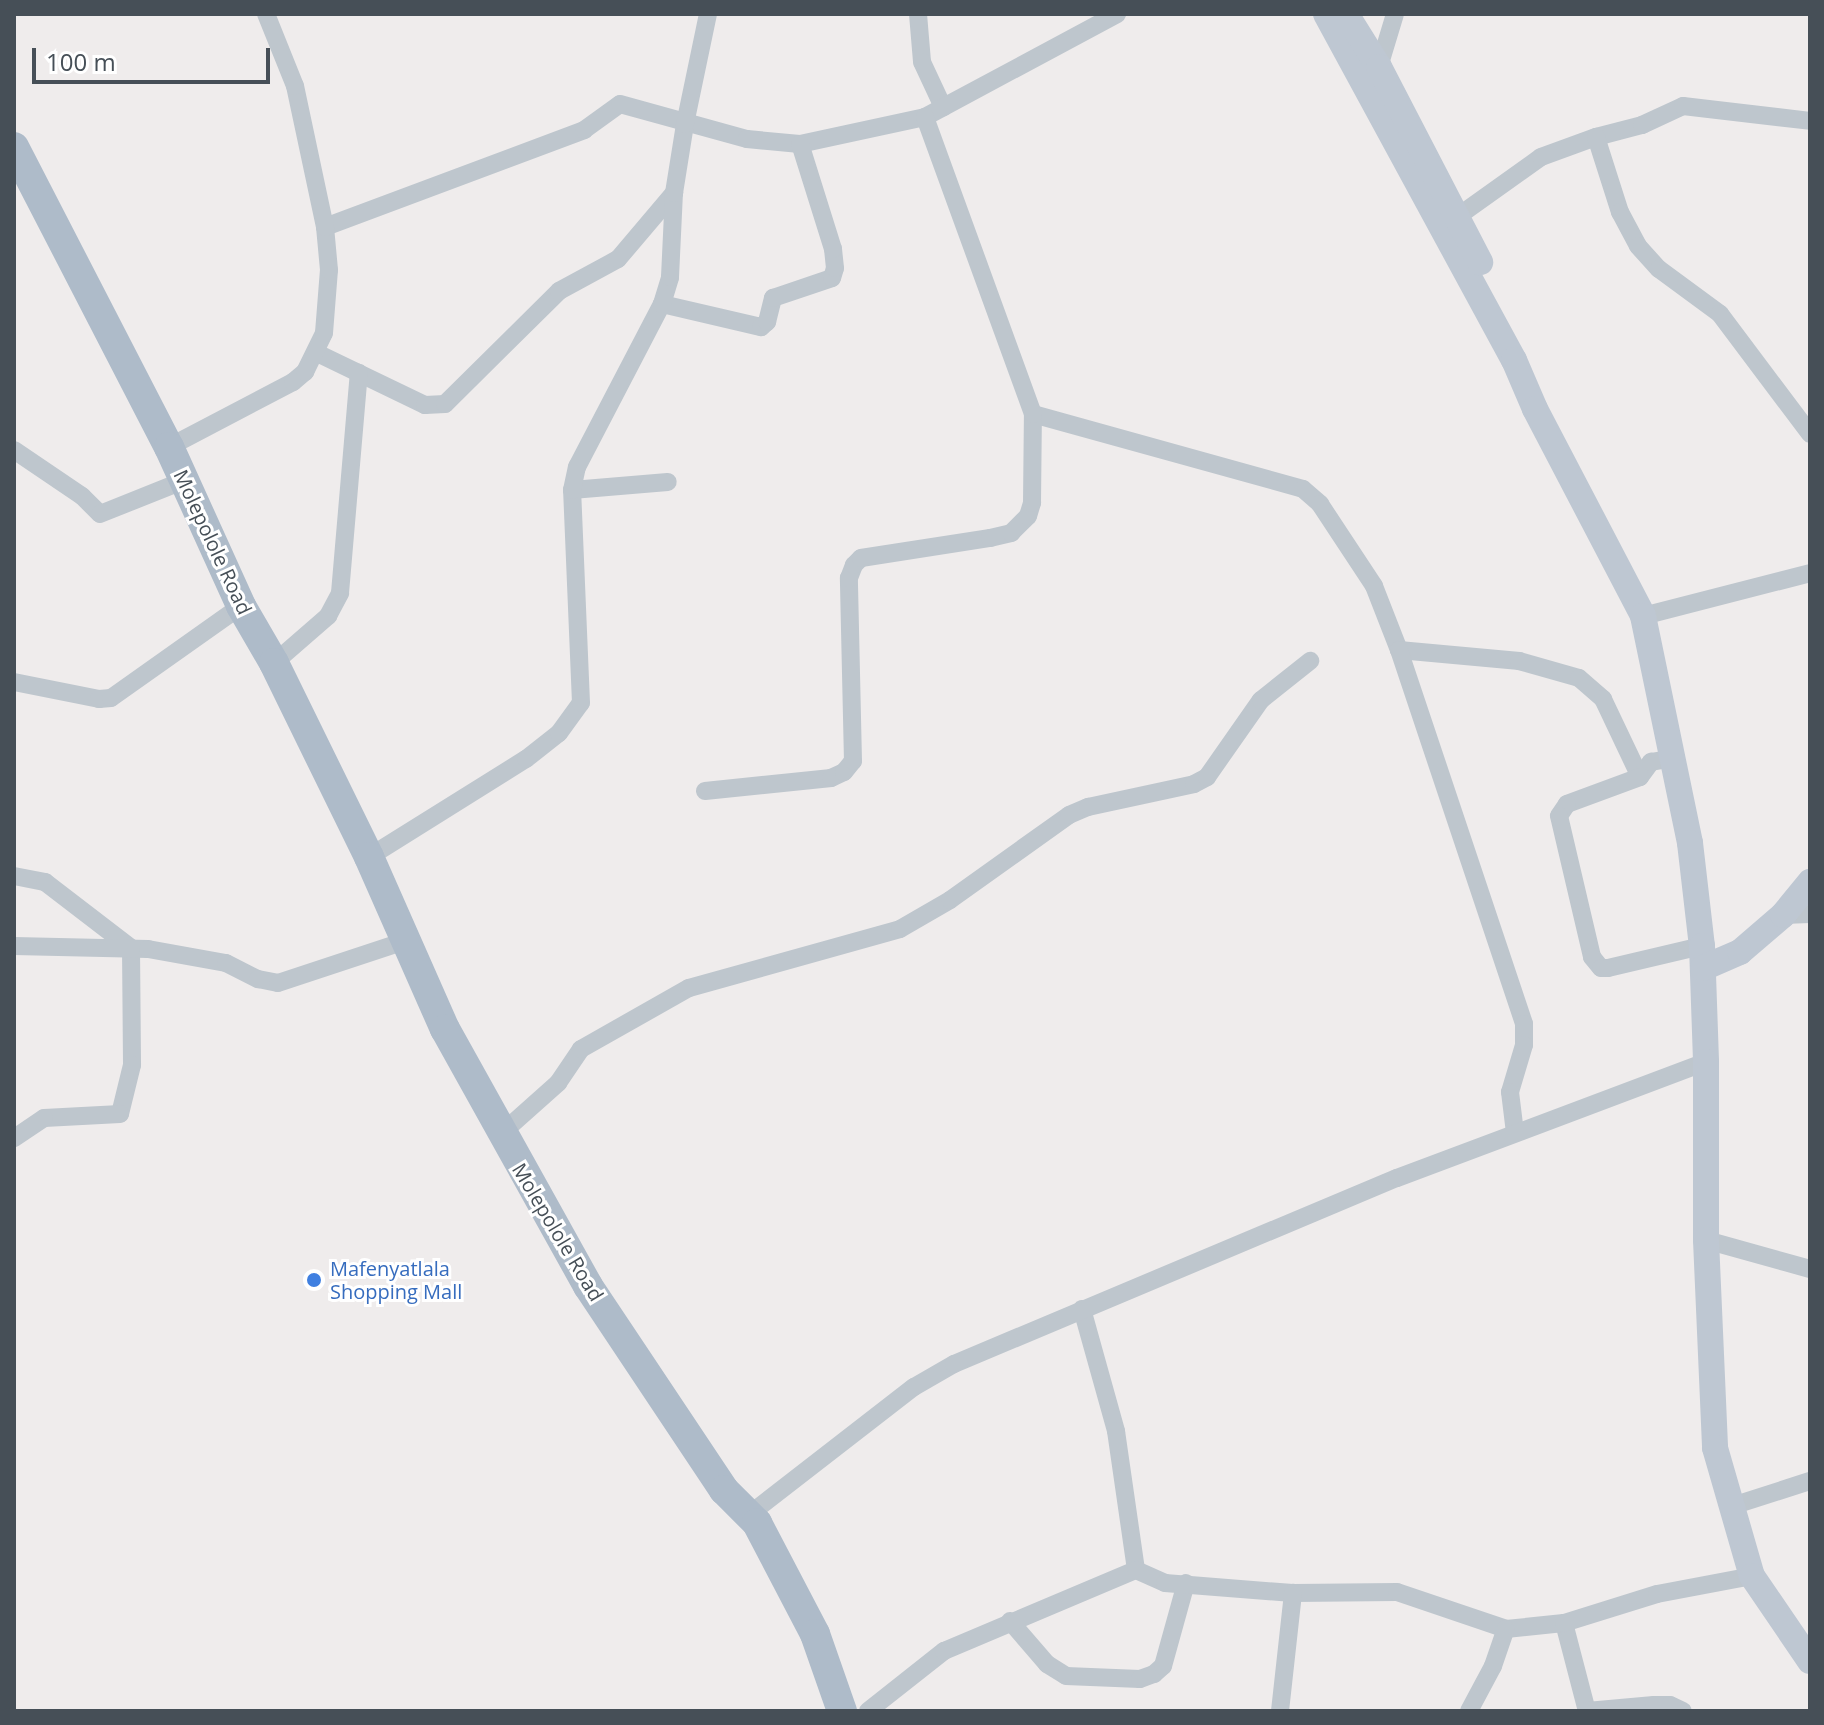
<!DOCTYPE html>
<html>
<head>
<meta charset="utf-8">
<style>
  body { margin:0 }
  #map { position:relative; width:1824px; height:1725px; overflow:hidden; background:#efecec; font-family:"Open Sans",sans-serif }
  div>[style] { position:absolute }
  .street>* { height:18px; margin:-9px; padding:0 9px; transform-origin:9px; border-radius:9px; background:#bec6cd }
  .secondary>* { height:26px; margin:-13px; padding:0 13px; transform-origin:13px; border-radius:13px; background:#bec7d2 }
  .primary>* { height:30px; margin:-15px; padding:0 15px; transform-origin:15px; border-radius:15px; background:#aebbc9 }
  .dots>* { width:22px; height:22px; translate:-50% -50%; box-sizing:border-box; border:4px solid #fff; border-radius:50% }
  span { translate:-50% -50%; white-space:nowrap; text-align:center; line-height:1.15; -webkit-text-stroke:6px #fff; paint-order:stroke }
  .street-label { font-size:20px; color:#464f57 }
  .shop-label { font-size:20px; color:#366cbe }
  .left { translate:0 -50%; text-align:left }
  .frame { position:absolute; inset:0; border:16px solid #464f57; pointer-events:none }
  .scale { position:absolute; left:32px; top:48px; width:238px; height:36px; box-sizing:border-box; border:4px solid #464f57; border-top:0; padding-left:10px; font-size:24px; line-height:28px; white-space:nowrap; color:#464f57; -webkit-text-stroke:6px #fff; paint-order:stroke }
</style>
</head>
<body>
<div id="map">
  <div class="street">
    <i style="left:918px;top:14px;width:48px;rotate:85.2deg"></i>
    <i style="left:922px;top:62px;width:50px;rotate:65deg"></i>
    <i style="left:1375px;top:71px;width:6px;rotate:-45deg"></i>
    <i style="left:1379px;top:67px;width:55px;rotate:-73.2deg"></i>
    <i style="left:1596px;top:137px;width:48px;rotate:-14.6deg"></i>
    <i style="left:1642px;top:125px;width:45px;rotate:-24.9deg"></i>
    <i style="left:1683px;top:106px;width:128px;rotate:6.7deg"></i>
    <i style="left:1445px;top:221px;width:13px;rotate:-18deg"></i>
    <i style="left:1457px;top:217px;width:103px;rotate:-35.5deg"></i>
    <i style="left:1541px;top:157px;width:59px;rotate:-20deg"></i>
    <i style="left:1596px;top:137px;width:79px;rotate:72.3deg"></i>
    <i style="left:1620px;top:212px;width:38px;rotate:62deg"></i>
    <i style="left:1638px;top:246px;width:31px;rotate:48deg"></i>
    <i style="left:1659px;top:269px;width:76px;rotate:36.4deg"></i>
    <i style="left:1720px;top:314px;width:150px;rotate:53.1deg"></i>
    <i style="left:325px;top:227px;width:277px;rotate:-20.5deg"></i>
    <i style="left:584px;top:130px;width:44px;rotate:-35.8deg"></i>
    <i style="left:620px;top:104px;width:132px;rotate:15.4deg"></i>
    <i style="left:747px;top:139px;width:53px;rotate:5.4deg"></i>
    <i style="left:800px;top:144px;width:128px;rotate:-12.2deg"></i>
    <i style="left:925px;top:117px;width:218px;rotate:-28.2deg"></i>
    <i style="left:662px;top:304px;width:102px;rotate:13.1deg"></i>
    <i style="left:761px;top:327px;width:8px;rotate:-40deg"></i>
    <i style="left:767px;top:322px;width:25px;rotate:-76deg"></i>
    <i style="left:773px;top:298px;width:62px;rotate:-18.7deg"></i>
    <i style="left:832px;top:278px;width:10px;rotate:-73deg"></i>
    <i style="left:835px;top:268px;width:19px;rotate:-96deg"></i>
    <i style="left:833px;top:249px;width:110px;rotate:-107.4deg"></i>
    <i style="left:317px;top:353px;width:120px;rotate:25.7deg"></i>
    <i style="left:425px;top:405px;width:20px;rotate:-3deg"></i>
    <i style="left:445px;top:404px;width:161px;rotate:-44.7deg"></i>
    <i style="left:559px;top:291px;width:67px;rotate:-28.5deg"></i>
    <i style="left:618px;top:259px;width:87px;rotate:-49.7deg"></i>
    <i style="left:1033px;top:414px;width:280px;rotate:15.5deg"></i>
    <i style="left:1303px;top:489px;width:23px;rotate:41deg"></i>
    <i style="left:1320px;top:504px;width:98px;rotate:56.6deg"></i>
    <i style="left:1374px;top:586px;width:69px;rotate:68.7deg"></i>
    <i style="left:1399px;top:650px;width:121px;rotate:5.2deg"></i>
    <i style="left:1519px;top:661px;width:62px;rotate:15.8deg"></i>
    <i style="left:1579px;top:678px;width:32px;rotate:41deg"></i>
    <i style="left:1603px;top:699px;width:86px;rotate:64.6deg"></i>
    <i style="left:1640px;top:777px;width:19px;rotate:-54deg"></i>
    <i style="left:1651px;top:762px;width:23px;rotate:-10deg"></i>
    <i style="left:169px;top:447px;width:140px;rotate:-27.7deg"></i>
    <i style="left:293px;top:382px;width:16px;rotate:-40deg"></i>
    <i style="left:305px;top:372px;width:43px;rotate:-64deg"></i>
    <i style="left:324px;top:333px;width:63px;rotate:-85.5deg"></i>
    <i style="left:329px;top:270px;width:43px;rotate:-95.3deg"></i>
    <i style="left:325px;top:227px;width:144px;rotate:-102deg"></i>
    <i style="left:295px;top:86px;width:78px;rotate:-111.9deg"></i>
    <i style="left:14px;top:450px;width:82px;rotate:34.1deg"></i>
    <i style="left:82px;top:496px;width:25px;rotate:45deg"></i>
    <i style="left:100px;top:514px;width:92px;rotate:-21.8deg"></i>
    <i style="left:572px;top:490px;width:96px;rotate:-4.8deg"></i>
    <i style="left:1643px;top:616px;width:172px;rotate:-14.4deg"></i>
    <i style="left:1399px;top:650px;width:394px;rotate:71.5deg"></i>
    <i style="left:1524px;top:1024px;width:21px;rotate:90deg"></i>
    <i style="left:1524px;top:1045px;width:49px;rotate:106.6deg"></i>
    <i style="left:1510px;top:1092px;width:41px;rotate:83deg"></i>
    <i style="left:274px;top:663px;width:72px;rotate:-41deg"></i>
    <i style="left:328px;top:616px;width:26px;rotate:-62deg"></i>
    <i style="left:340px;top:593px;width:221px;rotate:-85.1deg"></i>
    <i style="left:14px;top:682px;width:87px;rotate:11.3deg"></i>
    <i style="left:99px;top:699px;width:12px;rotate:-5deg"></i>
    <i style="left:111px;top:698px;width:159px;rotate:-35.3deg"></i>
    <i style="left:1640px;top:777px;width:78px;rotate:159.7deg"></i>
    <i style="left:1567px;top:804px;width:14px;rotate:124deg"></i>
    <i style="left:1559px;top:816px;width:145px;rotate:76.8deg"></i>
    <i style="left:1592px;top:957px;width:14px;rotate:51deg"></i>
    <i style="left:1601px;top:968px;width:7px"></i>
    <i style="left:1608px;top:968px;width:97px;rotate:-13.2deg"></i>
    <i style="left:705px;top:791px;width:127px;rotate:-5.9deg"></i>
    <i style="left:831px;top:778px;width:14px;rotate:-25deg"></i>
    <i style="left:844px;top:772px;width:14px;rotate:-51deg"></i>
    <i style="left:853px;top:761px;width:183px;rotate:-91.3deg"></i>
    <i style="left:849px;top:578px;width:14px;rotate:-69deg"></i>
    <i style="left:854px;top:565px;width:10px;rotate:-45deg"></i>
    <i style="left:861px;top:558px;width:131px;rotate:-8.8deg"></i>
    <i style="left:990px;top:538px;width:22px;rotate:-13deg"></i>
    <i style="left:1011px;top:533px;width:24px;rotate:-45deg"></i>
    <i style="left:1028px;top:516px;width:14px;rotate:-73deg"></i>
    <i style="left:1032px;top:503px;width:89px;rotate:-89.4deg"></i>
    <i style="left:1033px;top:414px;width:316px;rotate:-110deg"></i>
    <i style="left:369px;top:857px;width:185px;rotate:-32deg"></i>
    <i style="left:526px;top:759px;width:42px;rotate:-38.2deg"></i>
    <i style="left:559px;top:733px;width:37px;rotate:-54deg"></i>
    <i style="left:581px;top:703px;width:213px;rotate:-92.4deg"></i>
    <i style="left:572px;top:490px;width:24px;rotate:-78deg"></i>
    <i style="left:577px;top:467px;width:184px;rotate:-62.5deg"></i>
    <i style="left:662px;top:304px;width:28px;rotate:-73deg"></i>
    <i style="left:670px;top:277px;width:84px;rotate:-87.3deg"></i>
    <i style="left:674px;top:193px;width:70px;rotate:-80.9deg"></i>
    <i style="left:685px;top:124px;width:112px;rotate:-78.2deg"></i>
    <i style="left:14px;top:876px;width:32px;rotate:11deg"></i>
    <i style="left:45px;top:882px;width:108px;rotate:37.5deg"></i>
    <i style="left:131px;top:948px;width:117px;rotate:89.5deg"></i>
    <i style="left:132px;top:1065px;width:50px;rotate:103.8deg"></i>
    <i style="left:120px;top:1114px;width:76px;rotate:177deg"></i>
    <i style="left:44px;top:1118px;width:36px;rotate:146deg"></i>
    <i style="left:1783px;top:915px;width:27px;rotate:-2deg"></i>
    <i style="left:14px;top:946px;width:134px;rotate:1.3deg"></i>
    <i style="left:148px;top:949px;width:79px;rotate:10.2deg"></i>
    <i style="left:226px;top:963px;width:36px;rotate:27deg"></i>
    <i style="left:258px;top:979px;width:20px;rotate:11deg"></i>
    <i style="left:278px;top:983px;width:137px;rotate:-18.3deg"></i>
    <i style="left:512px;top:1124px;width:62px;rotate:-41.7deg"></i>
    <i style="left:558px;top:1083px;width:41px;rotate:-55.9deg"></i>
    <i style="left:581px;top:1049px;width:124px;rotate:-29.5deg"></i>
    <i style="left:689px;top:988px;width:219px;rotate:-15.6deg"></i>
    <i style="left:900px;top:929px;width:58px;rotate:-30.1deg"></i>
    <i style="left:950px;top:900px;width:146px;rotate:-35.5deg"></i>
    <i style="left:1069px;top:815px;width:21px;rotate:-23deg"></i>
    <i style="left:1088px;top:807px;width:108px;rotate:-12.2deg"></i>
    <i style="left:1194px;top:784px;width:15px;rotate:-28deg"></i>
    <i style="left:1207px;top:777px;width:94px;rotate:-55deg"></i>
    <i style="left:1261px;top:700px;width:63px;rotate:-38.5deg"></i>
    <i style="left:1706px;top:1240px;width:108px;rotate:15.6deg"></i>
    <i style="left:1082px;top:1309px;width:127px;rotate:74.4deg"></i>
    <i style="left:1116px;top:1431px;width:140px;rotate:81.8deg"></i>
    <i style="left:1732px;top:1506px;width:82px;rotate:-17.8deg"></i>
    <i style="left:750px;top:1514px;width:207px;rotate:-37.8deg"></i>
    <i style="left:914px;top:1387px;width:46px;rotate:-29.9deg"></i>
    <i style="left:954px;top:1364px;width:480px;rotate:-22.8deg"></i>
    <i style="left:1397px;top:1178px;width:330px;rotate:-20.6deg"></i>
    <i style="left:1010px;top:1621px;width:57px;rotate:49.3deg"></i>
    <i style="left:1047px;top:1664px;width:22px;rotate:32deg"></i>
    <i style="left:1066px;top:1676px;width:74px;rotate:2.3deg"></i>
    <i style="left:1140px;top:1679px;width:15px;rotate:-20deg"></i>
    <i style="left:1154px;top:1674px;width:12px;rotate:-42deg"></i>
    <i style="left:1163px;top:1666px;width:86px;rotate:-74.5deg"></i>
    <i style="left:1564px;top:1623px;width:91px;rotate:75.4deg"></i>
    <i style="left:868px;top:1711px;width:97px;rotate:-38.3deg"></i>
    <i style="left:944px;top:1651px;width:208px;rotate:-22.9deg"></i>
    <i style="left:1136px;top:1570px;width:32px;rotate:24deg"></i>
    <i style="left:1165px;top:1583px;width:128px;rotate:4.5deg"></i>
    <i style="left:1293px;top:1593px;width:104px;rotate:-0.6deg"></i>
    <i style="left:1397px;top:1592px;width:115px;rotate:18.7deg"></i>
    <i style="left:1506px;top:1629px;width:58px;rotate:-5.9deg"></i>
    <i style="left:1564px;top:1623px;width:97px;rotate:-17.3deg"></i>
    <i style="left:1657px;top:1594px;width:97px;rotate:-10.7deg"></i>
    <i style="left:1280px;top:1711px;width:119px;rotate:-83.7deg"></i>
    <i style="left:1469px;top:1711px;width:51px;rotate:-61.9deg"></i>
    <i style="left:1493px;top:1666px;width:39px;rotate:-71deg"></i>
    <i style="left:1587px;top:1711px;width:67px;rotate:-5.1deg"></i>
    <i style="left:1654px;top:1705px;width:16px"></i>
    <i style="left:1670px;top:1705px;width:14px;rotate:25deg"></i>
  </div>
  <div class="secondary">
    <i style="left:1326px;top:14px;width:394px;rotate:61.5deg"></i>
    <i style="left:1514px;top:360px;width:53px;rotate:66.8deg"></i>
    <i style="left:1535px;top:409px;width:233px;rotate:62.4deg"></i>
    <i style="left:1643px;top:616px;width:232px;rotate:78.3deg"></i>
    <i style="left:1690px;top:843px;width:104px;rotate:83.4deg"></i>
    <i style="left:1702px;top:946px;width:116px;rotate:88deg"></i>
    <i style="left:1706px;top:1062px;width:178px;rotate:90deg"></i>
    <i style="left:1706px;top:1240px;width:208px;rotate:87.5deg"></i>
    <i style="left:1715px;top:1448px;width:133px;rotate:73.9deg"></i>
    <i style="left:1752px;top:1576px;width:103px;rotate:55.7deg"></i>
    <i style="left:1346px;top:14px;width:62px;rotate:58.1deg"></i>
    <i style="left:1379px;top:67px;width:220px;rotate:62.6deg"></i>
    <i style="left:1703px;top:968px;width:40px;rotate:-23.4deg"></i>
    <i style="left:1740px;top:952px;width:57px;rotate:-40.7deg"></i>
    <i style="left:1783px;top:915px;width:43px;rotate:-50.7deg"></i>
  </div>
  <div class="primary">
    <i style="left:14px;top:147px;width:338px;rotate:62.7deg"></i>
    <i style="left:169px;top:447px;width:175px;rotate:65.6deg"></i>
    <i style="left:241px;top:606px;width:66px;rotate:59.9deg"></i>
    <i style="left:274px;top:663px;width:216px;rotate:63.9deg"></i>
    <i style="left:369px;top:857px;width:188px;rotate:66.2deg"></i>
    <i style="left:445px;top:1029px;width:294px;rotate:60.9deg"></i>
    <i style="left:588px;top:1286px;width:245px;rotate:56.3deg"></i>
    <i style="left:724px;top:1490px;width:47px;rotate:45deg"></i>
    <i style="left:757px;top:1523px;width:125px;rotate:62.4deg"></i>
    <i style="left:815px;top:1634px;width:82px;rotate:70.7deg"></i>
  </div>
  <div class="dots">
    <i style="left:314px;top:1280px;background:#3f7fe0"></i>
  </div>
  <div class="street-label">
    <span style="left:213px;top:542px;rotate:65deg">Molepolole Road</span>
    <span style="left:558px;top:1232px;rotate:59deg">Molepolole Road</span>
  </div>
  <div class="shop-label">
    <span class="left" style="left:330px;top:1280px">Mafenyatlala<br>Shopping Mall</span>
  </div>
  <div class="frame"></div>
  <div class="scale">100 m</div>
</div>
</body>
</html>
